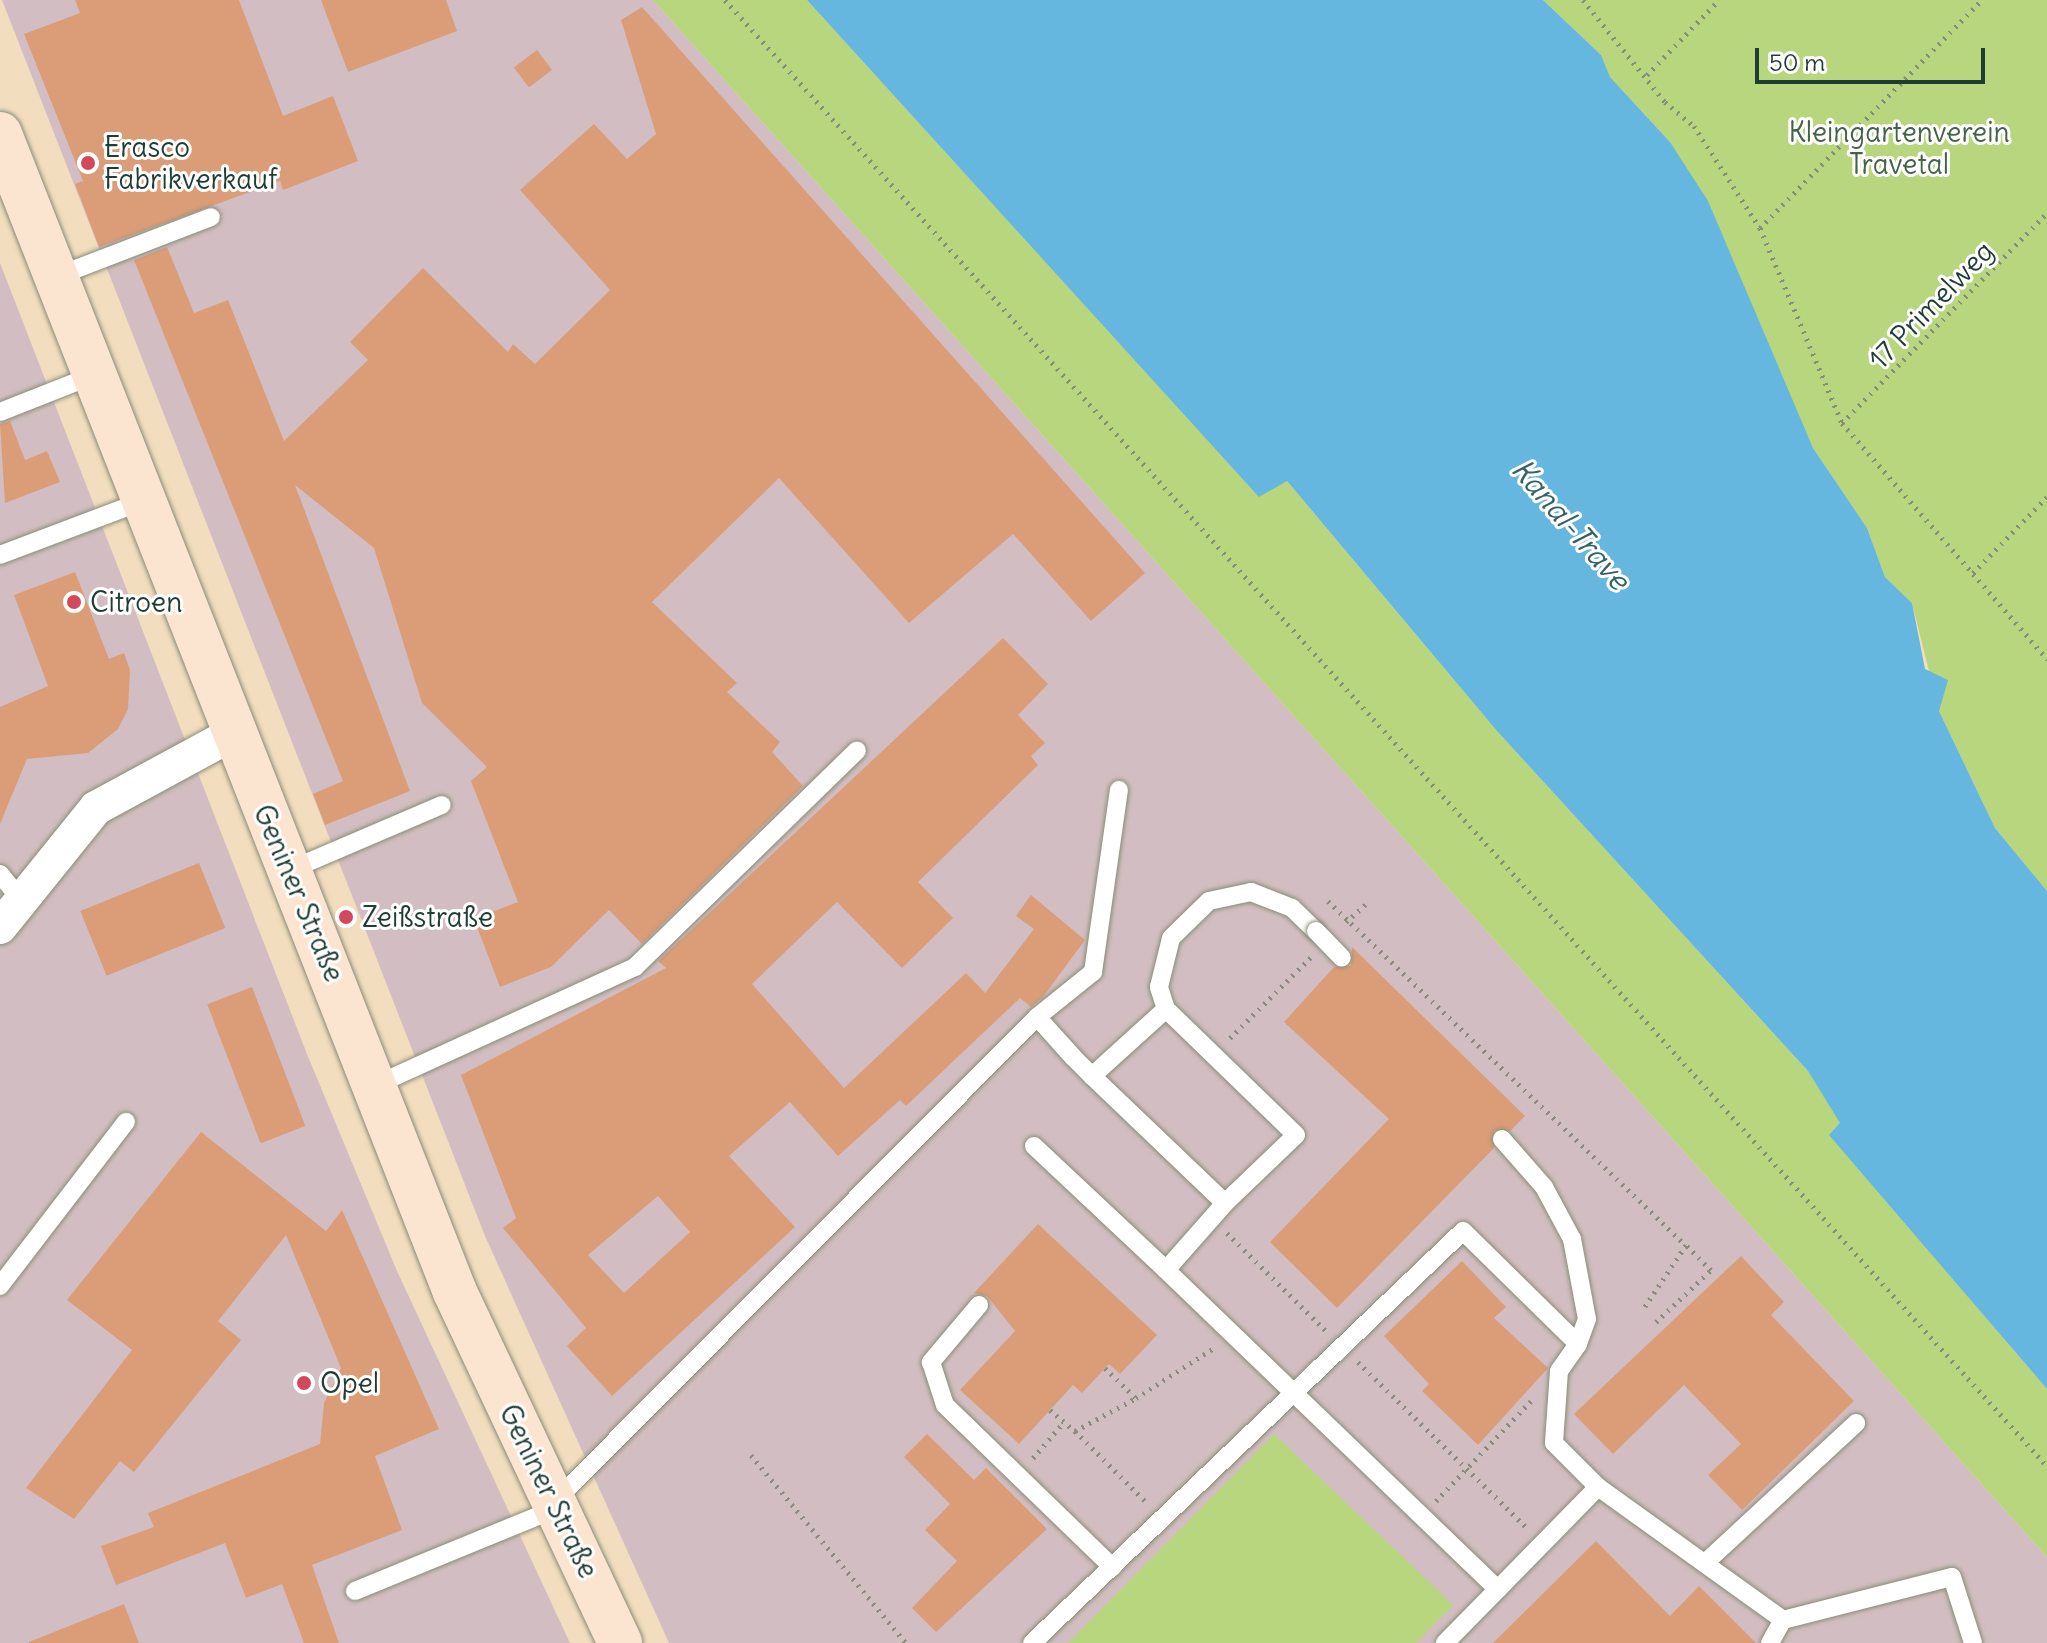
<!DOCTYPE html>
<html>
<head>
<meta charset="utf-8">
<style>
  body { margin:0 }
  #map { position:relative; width:2047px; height:1643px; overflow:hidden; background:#f2ddbe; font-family:Delius,sans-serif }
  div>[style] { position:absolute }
  .industrial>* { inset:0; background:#d2bec2 }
  .green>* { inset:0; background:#b7d67d }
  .water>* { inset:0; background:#65b7e0 }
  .building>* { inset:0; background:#da9d78; transform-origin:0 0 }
  .path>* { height:5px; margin-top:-2.5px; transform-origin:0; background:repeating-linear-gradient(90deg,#888d79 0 2px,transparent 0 8px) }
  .roads { filter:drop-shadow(0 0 2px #888d79) drop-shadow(0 0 2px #888d79) }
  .lane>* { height:18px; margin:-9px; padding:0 9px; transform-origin:9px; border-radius:9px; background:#fff }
  .street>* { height:34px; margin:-17px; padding:0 17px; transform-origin:17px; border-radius:17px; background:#fff }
  .secondary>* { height:44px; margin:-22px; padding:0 22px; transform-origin:22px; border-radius:22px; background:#fce5d0 }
  .bridges { filter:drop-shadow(0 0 2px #888d79) drop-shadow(0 0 2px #888d79) }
  .lane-bridge>* { height:18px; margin:-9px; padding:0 9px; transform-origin:9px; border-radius:9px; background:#fff }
  .dots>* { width:22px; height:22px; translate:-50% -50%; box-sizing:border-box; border:4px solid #fff; border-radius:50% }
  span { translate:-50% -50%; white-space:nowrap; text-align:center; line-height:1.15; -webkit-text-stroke:6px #fff; paint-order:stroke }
  .park-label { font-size:28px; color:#456346 }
  .poi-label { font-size:28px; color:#1f3d34 }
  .left { translate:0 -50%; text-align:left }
  .street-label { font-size:28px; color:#1f3d34 }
  .water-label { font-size:30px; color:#346268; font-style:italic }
  .scale { position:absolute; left:1755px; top:48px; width:230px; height:36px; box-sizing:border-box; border:4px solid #1f3d34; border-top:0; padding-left:10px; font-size:24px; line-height:28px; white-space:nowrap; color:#1f3d34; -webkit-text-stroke:6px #fff; paint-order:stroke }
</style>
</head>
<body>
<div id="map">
  <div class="industrial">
    <i style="clip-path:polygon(2px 0,653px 0,2047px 1557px,2047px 1643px,669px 1643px,485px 1236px)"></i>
    <i style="clip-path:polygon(0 263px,307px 1054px,397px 1271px,570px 1643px,0 1643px)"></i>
  </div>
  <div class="green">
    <i style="clip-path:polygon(653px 0,807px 0,1259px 496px,1286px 480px,1497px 731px,1808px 1071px,1841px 1123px,1830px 1135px,2047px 1389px,2047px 1557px)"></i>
    <i style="clip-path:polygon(1543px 0,2047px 0,2047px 891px,1995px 828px,1939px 711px,1912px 603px,1885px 577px,1867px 528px,1813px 448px,1670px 142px,1609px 76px,1601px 55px)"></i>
    <i style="clip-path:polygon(1274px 1434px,1453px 1605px,1416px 1643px,1068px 1643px)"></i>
  </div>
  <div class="water">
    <i style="clip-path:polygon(807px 0,1543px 0,1601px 55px,1610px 77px,1670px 142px,1708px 201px,1813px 448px,1867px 528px,1885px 577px,1912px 603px,1925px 669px,1948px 680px,1939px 711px,1995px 828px,2047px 891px,2047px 1389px,1829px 1135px,1840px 1123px,1808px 1071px,1497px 731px,1287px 481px,1259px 497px)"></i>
  </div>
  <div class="building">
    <i style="clip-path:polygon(75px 0,239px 0,283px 116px,333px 96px,358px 161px,283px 190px,280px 181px,99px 247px,75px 184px,83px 181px,24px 34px,80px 13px)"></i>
    <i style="clip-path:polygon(321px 0,446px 0,457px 31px,348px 72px)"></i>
    <i style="clip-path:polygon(642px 7px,1145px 573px,1091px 621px,1013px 534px,909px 623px,779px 478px,652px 602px,737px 683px,727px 692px,780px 742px,772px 752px,803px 786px,642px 944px,609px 910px,551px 967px,500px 987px,474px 919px,518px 902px,471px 781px,487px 767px,422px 703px,374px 548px,295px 485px,410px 791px,325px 825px,313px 794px,343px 781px,134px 260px,167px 247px,194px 313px,228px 300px,284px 441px,368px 360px,350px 342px,423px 268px,508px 352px,513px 344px,535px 364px,610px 290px,520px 190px,594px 124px,627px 159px,656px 134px,621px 20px)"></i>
    <i style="left:537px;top:50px;width:25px;height:29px;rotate:53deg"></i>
    <i style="clip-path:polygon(10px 421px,25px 460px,47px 451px,60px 482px,5px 503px,0 424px)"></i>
    <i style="clip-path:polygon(75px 572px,109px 659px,124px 653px,130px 670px,128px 709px,118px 729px,88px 753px,27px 759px,0 824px,0 707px,48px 686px,14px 595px)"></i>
    <i style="clip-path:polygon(evenodd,1003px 638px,1048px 684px,1018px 715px,1045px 743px,1031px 756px,1038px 765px,918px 882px,953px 918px,902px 968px,837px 902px,752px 984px,844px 1088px,966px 973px,985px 993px,1034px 929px,1016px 916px,1031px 895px,1085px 940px,1043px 997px,1031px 1007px,1020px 998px,906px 1106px,900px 1100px,838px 1156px,790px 1102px,729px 1156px,795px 1227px,612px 1396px,567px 1346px,586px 1328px,503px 1228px,516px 1218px,461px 1075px,666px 968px,658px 961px,1003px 638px,658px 1196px,690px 1232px,624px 1293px,588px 1255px,658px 1196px)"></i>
    <i style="left:199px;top:863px;width:70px;height:128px;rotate:68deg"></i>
    <i style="clip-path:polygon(1352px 947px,1525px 1116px,1510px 1131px,1494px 1131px,1494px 1148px,1337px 1308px,1270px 1242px,1389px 1119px,1284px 1022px,1334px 967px,1351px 966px)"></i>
    <i style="left:252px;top:987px;width:149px;height:48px;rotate:69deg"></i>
    <i style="clip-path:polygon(201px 1132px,326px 1231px,342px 1210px,439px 1429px,375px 1456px,402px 1530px,312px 1565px,339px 1643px,304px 1643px,282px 1584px,246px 1598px,225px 1543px,116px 1585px,101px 1546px,154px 1527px,148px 1513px,320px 1444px,324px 1403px,341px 1368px,286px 1235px,218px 1321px,241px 1340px,134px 1472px,120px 1461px,74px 1519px,26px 1488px,132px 1350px,67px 1300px)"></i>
    <i style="clip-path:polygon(1038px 1224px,1157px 1335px,1120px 1374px,1109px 1364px,1082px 1393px,1073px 1385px,1019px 1444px,960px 1390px,1015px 1331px,987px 1296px,974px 1293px)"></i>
    <i style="clip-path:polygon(1741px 1256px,1784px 1302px,1771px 1315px,1854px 1401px,1742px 1510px,1708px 1475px,1741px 1444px,1684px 1385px,1613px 1454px,1574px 1414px)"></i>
    <i style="clip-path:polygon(1462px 1261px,1506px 1307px,1494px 1318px,1548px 1368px,1478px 1445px,1422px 1391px,1429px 1384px,1384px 1336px)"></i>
    <i style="clip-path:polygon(927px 1434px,974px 1480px,986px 1468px,1047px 1529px,936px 1632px,912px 1608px,957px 1561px,925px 1530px,950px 1504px,904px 1457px)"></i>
    <i style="clip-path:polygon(1596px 1541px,1670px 1616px,1699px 1586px,1756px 1643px,1493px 1643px)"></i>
    <i style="clip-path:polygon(124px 1604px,139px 1643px,29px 1643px,29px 1642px)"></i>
  </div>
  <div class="path">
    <i style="left:725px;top:0;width:1974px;rotate:47.96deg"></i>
    <i style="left:1583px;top:0;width:131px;rotate:51.2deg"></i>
    <i style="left:1665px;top:102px;width:38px;rotate:40deg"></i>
    <i style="left:1694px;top:126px;width:121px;rotate:57.1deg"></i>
    <i style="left:1760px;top:228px;width:212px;rotate:67.2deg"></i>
    <i style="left:1842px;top:423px;width:313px;rotate:49deg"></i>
    <i style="left:1647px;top:75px;width:104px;rotate:-46.2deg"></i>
    <i style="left:1760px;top:228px;width:318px;rotate:-45.8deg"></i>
    <i style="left:1842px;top:423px;width:293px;rotate:-45.7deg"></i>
    <i style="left:1973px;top:573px;width:106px;rotate:-45.8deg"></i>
    <i style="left:1328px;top:901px;width:496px;rotate:43.9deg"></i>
    <i style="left:1686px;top:1245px;width:76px;rotate:123.7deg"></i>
    <i style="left:1346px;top:922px;width:31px;rotate:-42deg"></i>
    <i style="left:1230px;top:1038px;width:115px;rotate:-45deg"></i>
    <i style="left:1227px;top:1233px;width:138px;rotate:44.7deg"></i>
    <i style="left:1656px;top:1322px;width:76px;rotate:-43.4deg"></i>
    <i style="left:1711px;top:1270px;width:35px;rotate:-135deg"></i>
    <i style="left:1358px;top:1362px;width:238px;rotate:44.5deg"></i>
    <i style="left:1105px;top:1368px;width:43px;rotate:44.1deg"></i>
    <i style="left:1136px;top:1398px;width:93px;rotate:-32.7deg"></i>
    <i style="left:1050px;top:1410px;width:33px;rotate:40deg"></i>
    <i style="left:1075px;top:1431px;width:69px;rotate:-28.4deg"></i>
    <i style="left:1075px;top:1431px;width:103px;rotate:45deg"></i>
    <i style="left:751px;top:1455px;width:244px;rotate:50.5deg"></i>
    <i style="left:1033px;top:1458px;width:48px;rotate:-49.3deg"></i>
    <i style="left:1436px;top:1501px;width:138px;rotate:-46.5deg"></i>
  </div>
  <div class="roads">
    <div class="lane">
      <i style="left:55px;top:277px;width:167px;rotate:-21deg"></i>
      <i style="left:0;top:412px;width:101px;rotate:-21.5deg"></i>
      <i style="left:0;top:555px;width:153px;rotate:-20.7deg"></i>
      <i style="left:290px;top:870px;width:165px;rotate:-23.2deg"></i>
      <i style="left:0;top:874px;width:35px;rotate:51deg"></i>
      <i style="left:1166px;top:1009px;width:23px;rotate:-108deg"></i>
      <i style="left:1159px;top:987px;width:50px;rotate:-76.2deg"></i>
      <i style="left:1171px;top:938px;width:53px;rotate:-44.2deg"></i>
      <i style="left:1209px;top:901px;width:43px;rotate:-12.1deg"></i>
      <i style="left:1251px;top:892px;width:44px;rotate:21.3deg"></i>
      <i style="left:1292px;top:908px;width:33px;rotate:44deg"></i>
      <i style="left:1037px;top:1017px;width:54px;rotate:48deg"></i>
      <i style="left:1073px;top:1057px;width:27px;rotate:45deg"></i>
      <i style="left:1092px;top:1076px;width:184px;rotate:43.7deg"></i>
      <i style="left:1225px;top:1203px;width:98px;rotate:-43.8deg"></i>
      <i style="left:1296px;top:1135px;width:181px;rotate:-135.9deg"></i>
      <i style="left:1166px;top:1009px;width:100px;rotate:137.8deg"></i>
      <i style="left:376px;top:1085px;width:285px;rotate:-24.5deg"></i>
      <i style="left:635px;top:967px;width:310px;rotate:-44.3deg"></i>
      <i style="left:1502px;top:1139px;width:64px;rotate:48.8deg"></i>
      <i style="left:1544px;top:1187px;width:59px;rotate:61.7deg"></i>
      <i style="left:1572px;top:1239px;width:81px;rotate:79.4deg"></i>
      <i style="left:1587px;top:1319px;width:27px;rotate:110deg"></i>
      <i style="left:1034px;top:1146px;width:181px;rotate:43.2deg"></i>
      <i style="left:1166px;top:1270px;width:89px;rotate:-48.6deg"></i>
      <i style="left:1166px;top:1270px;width:460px;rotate:43.9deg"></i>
      <i style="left:1498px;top:1589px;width:76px;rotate:134.5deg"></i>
      <i style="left:0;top:1286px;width:207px;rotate:-52.5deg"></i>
      <i style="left:979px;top:1305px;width:75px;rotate:130.1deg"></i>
      <i style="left:931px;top:1362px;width:45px;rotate:72deg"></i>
      <i style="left:945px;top:1405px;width:233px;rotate:44.1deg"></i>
      <i style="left:1598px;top:1487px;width:228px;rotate:35.7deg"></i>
      <i style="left:554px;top:1502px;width:684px;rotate:-45.12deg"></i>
      <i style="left:1037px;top:1017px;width:72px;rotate:-38.8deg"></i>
      <i style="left:1093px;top:972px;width:184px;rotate:-81.9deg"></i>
      <i style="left:1705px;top:1563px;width:206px;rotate:-42.8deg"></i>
      <i style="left:355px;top:1591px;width:218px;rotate:-22.3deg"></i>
      <i style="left:1032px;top:1643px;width:596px;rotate:-43.71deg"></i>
      <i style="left:1463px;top:1231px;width:161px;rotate:44.5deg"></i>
      <i style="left:1578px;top:1344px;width:33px;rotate:125deg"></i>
      <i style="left:1559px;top:1371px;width:72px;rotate:94deg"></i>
      <i style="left:1554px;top:1443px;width:62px;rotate:45deg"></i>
      <i style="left:1598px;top:1487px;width:143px;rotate:134.4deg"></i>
      <i style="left:1770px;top:1643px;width:26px;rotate:-61deg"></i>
      <i style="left:1783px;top:1620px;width:174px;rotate:-14.3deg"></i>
      <i style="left:1952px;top:1577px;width:69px;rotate:72.3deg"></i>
    </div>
    <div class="street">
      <i style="left:0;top:927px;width:153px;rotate:-51.1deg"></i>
      <i style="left:96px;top:808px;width:157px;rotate:-28.5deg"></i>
    </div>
    <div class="secondary">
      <i style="left:0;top:134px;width:1244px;rotate:68.55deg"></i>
      <i style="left:455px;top:1292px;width:388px;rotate:64.8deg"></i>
    </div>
  </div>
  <div class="bridges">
    <div class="lane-bridge">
      <i style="left:1316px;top:931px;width:37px;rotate:46deg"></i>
    </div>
  </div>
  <div class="dots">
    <i style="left:88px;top:163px;background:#d1495b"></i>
    <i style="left:74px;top:602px;background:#d1495b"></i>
    <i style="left:346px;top:917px;background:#d1495b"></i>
    <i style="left:304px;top:1383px;background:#d1495b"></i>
  </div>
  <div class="park-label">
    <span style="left:1899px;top:148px">Kleingartenverein<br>Travetal</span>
  </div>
  <div class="poi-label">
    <span class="left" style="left:104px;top:163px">Erasco<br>Fabrikverkauf</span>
    <span class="left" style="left:90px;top:602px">Citroen</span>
    <span class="left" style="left:362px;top:917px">Zeißstraße</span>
    <span class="left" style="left:320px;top:1383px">Opel</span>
  </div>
  <div class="street-label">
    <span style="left:1931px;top:305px;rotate:-46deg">17 Primelweg</span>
    <span style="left:299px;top:893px;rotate:67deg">Geniner Straße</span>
    <span style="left:549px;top:1491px;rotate:64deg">Geniner Straße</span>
  </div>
  <div class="water-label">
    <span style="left:1571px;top:524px;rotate:49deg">Kanal-Trave</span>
  </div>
  <div class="scale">50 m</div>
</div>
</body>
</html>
